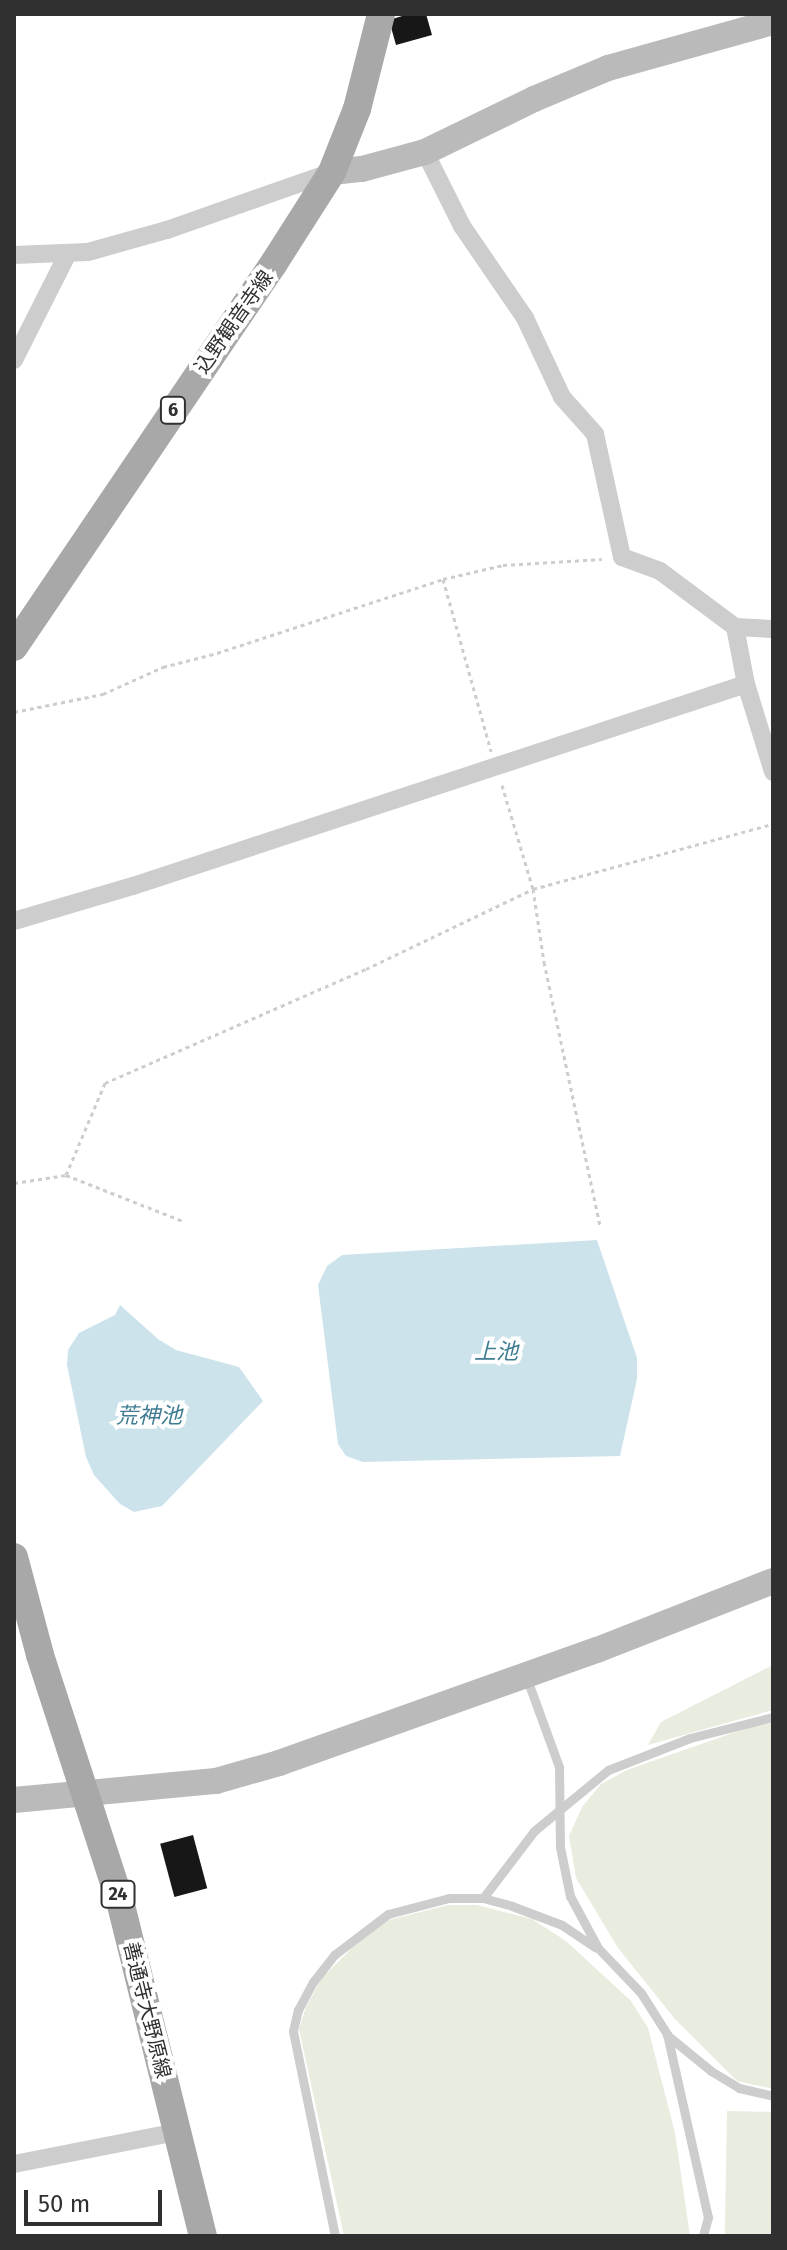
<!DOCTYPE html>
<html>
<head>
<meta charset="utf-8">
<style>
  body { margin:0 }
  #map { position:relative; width:787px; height:2250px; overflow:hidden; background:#fff; font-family:"Fira Sans","Noto Sans JP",sans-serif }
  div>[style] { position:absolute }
  .green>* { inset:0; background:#e8eddf; transform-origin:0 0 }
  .water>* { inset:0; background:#cce3ec }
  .building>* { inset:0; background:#171717; transform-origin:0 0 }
  .path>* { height:3px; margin-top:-1.5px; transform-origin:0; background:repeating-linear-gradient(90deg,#cdcdcd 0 4px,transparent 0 8px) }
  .lane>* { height:9px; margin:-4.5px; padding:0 4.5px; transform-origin:4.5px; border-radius:4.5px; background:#cdcdcd }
  .street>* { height:18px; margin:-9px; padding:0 9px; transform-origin:9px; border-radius:9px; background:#cdcdcd }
  .secondary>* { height:26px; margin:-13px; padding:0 13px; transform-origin:13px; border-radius:13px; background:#bababa }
  .primary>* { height:28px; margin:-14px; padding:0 14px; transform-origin:14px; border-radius:14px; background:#a8a8a8 }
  span { translate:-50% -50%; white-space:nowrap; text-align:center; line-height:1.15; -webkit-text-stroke:8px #fff; paint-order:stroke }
  .shield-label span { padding:2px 6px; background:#fff; border:2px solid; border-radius:6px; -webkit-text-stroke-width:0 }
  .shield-label { font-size:18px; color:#303030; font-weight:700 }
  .street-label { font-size:20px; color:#303030 }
  .water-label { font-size:22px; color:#3f7c91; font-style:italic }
  .frame { position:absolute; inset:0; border:16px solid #303030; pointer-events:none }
  .scale { position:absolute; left:24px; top:2190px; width:138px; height:36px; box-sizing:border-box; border:4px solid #303030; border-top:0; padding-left:10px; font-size:24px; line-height:28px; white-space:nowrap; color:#303030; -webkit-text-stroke:6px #fff; paint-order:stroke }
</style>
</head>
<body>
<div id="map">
  <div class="green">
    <i style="clip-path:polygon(773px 1665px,773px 1710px,648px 1745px,661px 1722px)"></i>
    <i style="clip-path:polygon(773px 1723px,773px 2089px,737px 2081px,675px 2019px,618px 1948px,576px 1878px,569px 1836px,582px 1807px,601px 1784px,627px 1770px,747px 1728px)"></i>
    <i style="clip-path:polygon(448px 1905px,477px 1905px,532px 1919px,566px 1941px,631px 2001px,648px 2028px,675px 2133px,690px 2236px,344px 2236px,299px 2029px,306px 2007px,322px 1978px,362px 1938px,389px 1920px)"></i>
    <i style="left:727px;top:2111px;width:46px;height:125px;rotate:1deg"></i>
  </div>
  <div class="water">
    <i style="clip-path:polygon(597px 1240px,637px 1358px,637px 1379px,620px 1456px,363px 1462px,346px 1456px,338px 1444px,318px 1285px,327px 1266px,342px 1255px)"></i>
    <i style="clip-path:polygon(120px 1305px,158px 1339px,176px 1350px,239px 1367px,263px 1401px,162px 1506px,134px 1512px,120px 1504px,94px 1475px,86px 1457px,67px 1365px,68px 1350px,79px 1333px,115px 1315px)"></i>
  </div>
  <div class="building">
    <i style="clip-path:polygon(409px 14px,426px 14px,432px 35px,396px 45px,389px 20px)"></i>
    <i style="left:193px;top:1835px;width:55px;height:34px;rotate:75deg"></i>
  </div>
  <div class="path">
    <i style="left:443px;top:579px;width:179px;rotate:74.4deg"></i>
    <i style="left:14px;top:712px;width:91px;rotate:-11.4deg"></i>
    <i style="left:103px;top:694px;width:66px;rotate:-24.2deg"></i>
    <i style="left:163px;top:667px;width:56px;rotate:-14.5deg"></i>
    <i style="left:217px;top:653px;width:238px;rotate:-18.1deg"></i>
    <i style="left:443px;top:579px;width:62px;rotate:-13.1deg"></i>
    <i style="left:503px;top:565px;width:99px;rotate:-3.5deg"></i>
    <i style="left:502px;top:785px;width:109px;rotate:73.4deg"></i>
    <i style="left:533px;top:889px;width:74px;rotate:81.4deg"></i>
    <i style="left:544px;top:962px;width:269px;rotate:78deg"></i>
    <i style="left:66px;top:1175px;width:126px;rotate:21.5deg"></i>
    <i style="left:14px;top:1183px;width:53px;rotate:-8.7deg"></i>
    <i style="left:66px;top:1175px;width:100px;rotate:-67deg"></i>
    <i style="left:105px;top:1083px;width:285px;rotate:-23.6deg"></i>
    <i style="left:366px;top:969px;width:185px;rotate:-25.6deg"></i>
    <i style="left:533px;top:889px;width:249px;rotate:-15.2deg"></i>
  </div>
  <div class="lane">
    <i style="left:527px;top:1679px;width:94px;rotate:70deg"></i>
    <i style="left:559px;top:1767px;width:80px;rotate:89.3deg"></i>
    <i style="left:560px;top:1847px;width:50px;rotate:78.5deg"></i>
    <i style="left:570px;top:1896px;width:59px;rotate:61.7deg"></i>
    <i style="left:598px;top:1948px;width:62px;rotate:46.3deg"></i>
    <i style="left:641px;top:1993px;width:49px;rotate:57.6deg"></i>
    <i style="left:667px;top:2034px;width:188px;rotate:77.4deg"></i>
    <i style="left:708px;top:2217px;width:20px;rotate:105deg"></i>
    <i style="left:483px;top:1898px;width:84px;rotate:-52.7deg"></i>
    <i style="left:534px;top:1831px;width:96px;rotate:-39.5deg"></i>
    <i style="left:608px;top:1770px;width:88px;rotate:-21.3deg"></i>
    <i style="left:690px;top:1738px;width:86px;rotate:-14.2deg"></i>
    <i style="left:667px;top:2035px;width:57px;rotate:39.3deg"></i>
    <i style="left:711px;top:2071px;width:33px;rotate:31deg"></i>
    <i style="left:739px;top:2088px;width:35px;rotate:13deg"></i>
    <i style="left:335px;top:2236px;width:209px;rotate:-101.6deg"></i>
    <i style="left:293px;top:2031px;width:22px;rotate:-77deg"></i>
    <i style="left:298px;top:2010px;width:32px;rotate:-62deg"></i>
    <i style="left:313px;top:1982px;width:34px;rotate:-52deg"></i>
    <i style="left:334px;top:1955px;width:68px;rotate:-37.2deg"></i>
    <i style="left:388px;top:1914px;width:63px;rotate:-14.7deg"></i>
    <i style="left:449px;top:1898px;width:34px"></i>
    <i style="left:483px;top:1898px;width:30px;rotate:15deg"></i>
    <i style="left:512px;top:1906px;width:53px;rotate:20.8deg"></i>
    <i style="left:562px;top:1925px;width:40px;rotate:34deg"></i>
  </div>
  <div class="street">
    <i style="left:425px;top:152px;width:83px;rotate:63.4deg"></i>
    <i style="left:462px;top:226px;width:112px;rotate:55.6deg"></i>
    <i style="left:525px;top:318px;width:87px;rotate:64.9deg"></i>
    <i style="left:562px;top:397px;width:50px;rotate:48.3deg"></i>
    <i style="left:595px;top:434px;width:126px;rotate:77.6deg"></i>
    <i style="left:622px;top:557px;width:40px;rotate:20.2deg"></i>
    <i style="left:660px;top:571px;width:94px;rotate:36.7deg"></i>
    <i style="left:735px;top:627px;width:38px;rotate:3deg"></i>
    <i style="left:14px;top:255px;width:74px;rotate:-2.3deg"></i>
    <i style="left:88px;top:252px;width:82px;rotate:-15.6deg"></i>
    <i style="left:167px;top:230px;width:175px;rotate:-19.4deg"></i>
    <i style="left:14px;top:360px;width:118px;rotate:-63.2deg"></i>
    <i style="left:735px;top:627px;width:58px;rotate:79.1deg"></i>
    <i style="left:746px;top:684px;width:92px;rotate:72.9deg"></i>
    <i style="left:14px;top:921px;width:124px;rotate:-16.4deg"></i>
    <i style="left:133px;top:886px;width:645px;rotate:-18.24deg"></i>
    <i style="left:14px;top:2164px;width:166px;rotate:-11.1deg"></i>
  </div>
  <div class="secondary">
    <i style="left:332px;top:172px;width:30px;rotate:-6deg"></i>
    <i style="left:362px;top:169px;width:65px;rotate:-15.1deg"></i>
    <i style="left:425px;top:152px;width:121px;rotate:-25.9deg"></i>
    <i style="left:534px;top:99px;width:80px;rotate:-22.7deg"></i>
    <i style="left:608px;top:68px;width:171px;rotate:-15.6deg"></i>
    <i style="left:14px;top:1800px;width:203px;rotate:-5.4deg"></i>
    <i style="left:216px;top:1781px;width:66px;rotate:-15.9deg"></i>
    <i style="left:279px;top:1763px;width:337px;rotate:-19.6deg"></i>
    <i style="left:597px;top:1650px;width:189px;rotate:-21.4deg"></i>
  </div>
  <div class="primary">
    <i style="left:14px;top:647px;width:464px;rotate:-55.9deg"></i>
    <i style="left:274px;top:263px;width:108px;rotate:-57.5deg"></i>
    <i style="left:332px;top:172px;width:68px;rotate:-68.4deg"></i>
    <i style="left:357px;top:109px;width:98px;rotate:-75.8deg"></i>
    <i style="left:14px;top:1557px;width:101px;rotate:75.1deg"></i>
    <i style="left:40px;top:1655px;width:259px;rotate:72deg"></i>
    <i style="left:120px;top:1901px;width:345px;rotate:76.1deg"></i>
  </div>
  <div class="shield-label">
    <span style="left:173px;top:410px">6</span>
    <span style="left:118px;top:1894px">24</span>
  </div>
  <div class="street-label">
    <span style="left:234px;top:322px;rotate:-55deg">込野観音寺線</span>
    <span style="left:147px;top:2010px;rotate:76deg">善通寺大野原線</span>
  </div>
  <div class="water-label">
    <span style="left:496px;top:1352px">上池</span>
    <span style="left:149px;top:1416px">荒神池</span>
  </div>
  <div class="frame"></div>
  <div class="scale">50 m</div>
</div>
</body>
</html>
